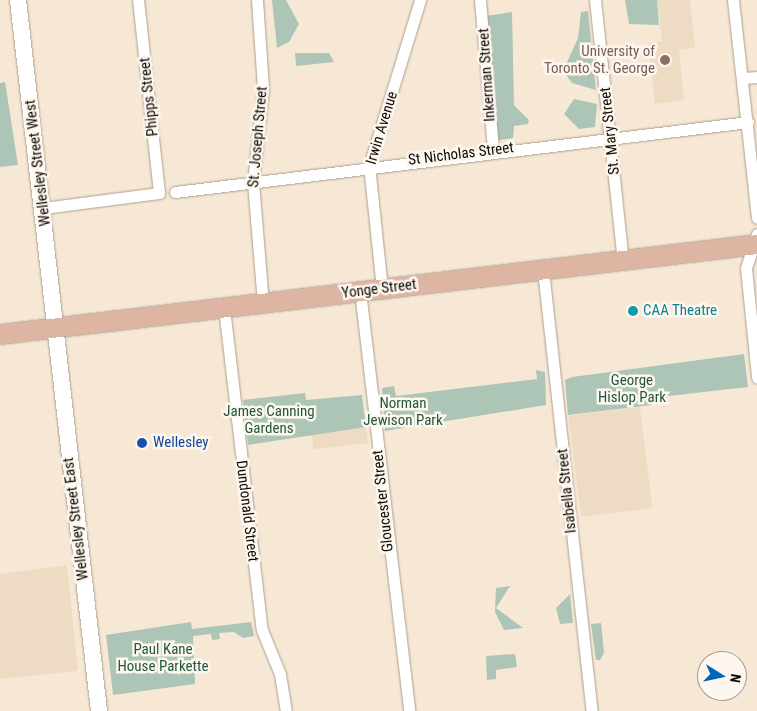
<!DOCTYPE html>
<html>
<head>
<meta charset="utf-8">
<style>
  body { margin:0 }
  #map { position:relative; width:757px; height:711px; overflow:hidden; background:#f7e8d6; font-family:"Roboto Condensed",sans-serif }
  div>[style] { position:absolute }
  .built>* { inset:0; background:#eedbc3; transform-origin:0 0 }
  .green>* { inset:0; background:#adc5b7 }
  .roads { filter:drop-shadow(0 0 1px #ac9f8d) drop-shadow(0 0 1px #ac9f8d) }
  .street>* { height:11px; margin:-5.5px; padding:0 5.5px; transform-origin:5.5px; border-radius:5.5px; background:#fff }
  .secondary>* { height:16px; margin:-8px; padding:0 8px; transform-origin:8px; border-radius:8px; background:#fff }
  .primary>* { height:19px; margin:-9.5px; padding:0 9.5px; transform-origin:9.5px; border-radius:9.5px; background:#deb5a2 }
  .dots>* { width:14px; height:14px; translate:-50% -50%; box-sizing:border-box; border:2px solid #fdf7f0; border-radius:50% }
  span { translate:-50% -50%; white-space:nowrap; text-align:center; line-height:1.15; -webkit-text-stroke:5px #fdf7f0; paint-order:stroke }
  .education-label { font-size:15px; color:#785e54 }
  .right { translate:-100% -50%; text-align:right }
  .street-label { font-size:15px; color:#100b06 }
  .culture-label { font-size:15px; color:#0d838f }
  .left { translate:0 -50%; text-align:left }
  .park-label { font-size:15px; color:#21573e }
  .transit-label { font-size:15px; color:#164399 }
  .north { position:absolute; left:697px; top:651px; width:50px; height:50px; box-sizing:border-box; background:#fdf7f0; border:1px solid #9e9992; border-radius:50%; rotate:100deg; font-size:14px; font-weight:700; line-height:20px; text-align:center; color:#100b06 }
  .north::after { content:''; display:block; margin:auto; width:18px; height:22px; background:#0065b2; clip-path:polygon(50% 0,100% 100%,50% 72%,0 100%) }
</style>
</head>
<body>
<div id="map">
  <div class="built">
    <i style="clip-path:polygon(657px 0,690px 0,695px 47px,679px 50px,684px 100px,655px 104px,648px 43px,662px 41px)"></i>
    <i style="left:640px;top:407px;width:102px;height:72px;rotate:83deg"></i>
    <i style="left:366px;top:427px;width:16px;height:55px;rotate:83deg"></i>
    <i style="clip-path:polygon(67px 565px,78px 671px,0 679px,0 574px)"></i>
  </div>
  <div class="green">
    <i style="clip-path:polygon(272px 0,286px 0,299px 24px,289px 42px,277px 48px)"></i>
    <i style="clip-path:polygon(625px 0,657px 0,659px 25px,629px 24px)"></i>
    <i style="clip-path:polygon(588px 11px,596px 90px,572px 83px,563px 71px,578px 38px,581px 12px)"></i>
    <i style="clip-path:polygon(512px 12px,514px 105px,529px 120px,528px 124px,514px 126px,513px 138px,498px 140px,486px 16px)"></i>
    <i style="clip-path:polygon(295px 53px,329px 53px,334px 62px,296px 66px)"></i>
    <i style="clip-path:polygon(5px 82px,18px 165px,0 167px,0 83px)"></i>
    <i style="clip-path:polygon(574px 99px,597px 104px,595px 127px,579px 129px,564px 114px)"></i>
    <i style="clip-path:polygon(744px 354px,748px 387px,651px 398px,652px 405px,568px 415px,565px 380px,572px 377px)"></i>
    <i style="clip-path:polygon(536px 370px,545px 372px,546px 405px,385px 431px,382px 388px,394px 386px,396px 396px,537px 379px)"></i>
    <i style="clip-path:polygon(305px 393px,306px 400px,362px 395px,366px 427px,248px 445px,243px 400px)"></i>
    <i style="clip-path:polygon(510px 586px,496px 608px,523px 628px,504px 630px,495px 612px,496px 588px)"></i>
    <i style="clip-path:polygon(570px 594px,573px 623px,560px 624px,556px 608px)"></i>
    <i style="clip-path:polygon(191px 622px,192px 629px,251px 622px,254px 636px,243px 638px,234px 632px,219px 633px,220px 639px,212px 640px,211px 634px,193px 636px,195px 684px,113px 695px,106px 635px)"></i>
    <i style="clip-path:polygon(601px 623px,604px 653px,600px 660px,596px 660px,591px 624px)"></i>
    <i style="clip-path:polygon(515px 654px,517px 667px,496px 670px,496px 679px,487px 680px,486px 656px)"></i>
  </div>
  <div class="roads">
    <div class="street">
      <i style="left:257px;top:0;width:89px;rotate:86.1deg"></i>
      <i style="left:263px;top:89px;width:94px;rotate:96.1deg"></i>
      <i style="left:253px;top:182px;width:121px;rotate:85.3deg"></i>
      <i style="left:480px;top:0;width:150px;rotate:85deg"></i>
      <i style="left:595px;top:0;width:262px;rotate:83.9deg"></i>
      <i style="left:733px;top:0;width:219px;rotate:83.7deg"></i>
      <i style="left:744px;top:78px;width:13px;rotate:-4deg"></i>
      <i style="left:175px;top:192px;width:577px;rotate:-6.96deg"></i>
      <i style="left:43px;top:208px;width:117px;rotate:-7.4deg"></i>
      <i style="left:159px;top:193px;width:194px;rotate:-96.2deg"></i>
      <i style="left:757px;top:234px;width:36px;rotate:108deg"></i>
      <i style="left:746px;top:268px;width:110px;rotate:84.2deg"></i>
      <i style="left:543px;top:270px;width:444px;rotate:83.7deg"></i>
      <i style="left:382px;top:289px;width:124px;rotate:-96deg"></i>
      <i style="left:369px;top:166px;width:174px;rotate:-72.9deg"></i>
      <i style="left:360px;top:291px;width:423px;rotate:83.3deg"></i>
      <i style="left:224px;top:308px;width:324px;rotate:83.3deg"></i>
      <i style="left:262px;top:630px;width:48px;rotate:67.8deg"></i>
      <i style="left:280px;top:674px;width:37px;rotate:81deg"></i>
    </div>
    <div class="secondary">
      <i style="left:18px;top:0;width:716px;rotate:83.5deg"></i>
    </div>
    <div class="primary">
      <i style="left:0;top:334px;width:762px;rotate:-6.78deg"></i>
    </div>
  </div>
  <div class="dots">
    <i style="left:665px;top:60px;background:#8d6e63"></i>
    <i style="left:633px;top:311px;background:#0f9aa8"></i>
    <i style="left:142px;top:443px;background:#1a4fb4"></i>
  </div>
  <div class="education-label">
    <span class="right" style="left:655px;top:60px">University of<br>Toronto St. George</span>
  </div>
  <div class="street-label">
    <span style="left:487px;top:75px;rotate:-94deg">Inkerman Street</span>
    <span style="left:149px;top:97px;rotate:-96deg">Phipps Street</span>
    <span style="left:382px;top:128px;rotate:-73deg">Irwin Avenue</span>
    <span style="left:610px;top:131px;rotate:-96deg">St. Mary Street</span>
    <span style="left:258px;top:137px;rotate:-85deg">St. Joseph Street</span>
    <span style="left:461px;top:154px;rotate:-7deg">St Nicholas Street</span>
    <span style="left:38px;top:163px;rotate:-97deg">Wellesley Street West</span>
    <span style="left:379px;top:289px;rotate:-7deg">Yonge Street</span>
    <span style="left:567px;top:491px;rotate:-96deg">Isabella Street</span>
    <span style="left:383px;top:501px;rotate:-96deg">Gloucester Street</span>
    <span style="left:247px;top:511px;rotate:83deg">Dundonald Street</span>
    <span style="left:76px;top:519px;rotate:-97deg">Wellesley Street East</span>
  </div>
  <div class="culture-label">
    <span class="left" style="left:643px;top:311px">CAA Theatre</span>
  </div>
  <div class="park-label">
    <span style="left:632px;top:389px">George<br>Hislop Park</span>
    <span style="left:403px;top:412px">Norman<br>Jewison Park</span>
    <span style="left:269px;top:420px">James Canning<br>Gardens</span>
    <span style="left:163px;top:658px">Paul Kane<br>House Parkette</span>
  </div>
  <div class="transit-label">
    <span class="left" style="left:153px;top:443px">Wellesley</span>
  </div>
  <div class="north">N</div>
</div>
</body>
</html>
